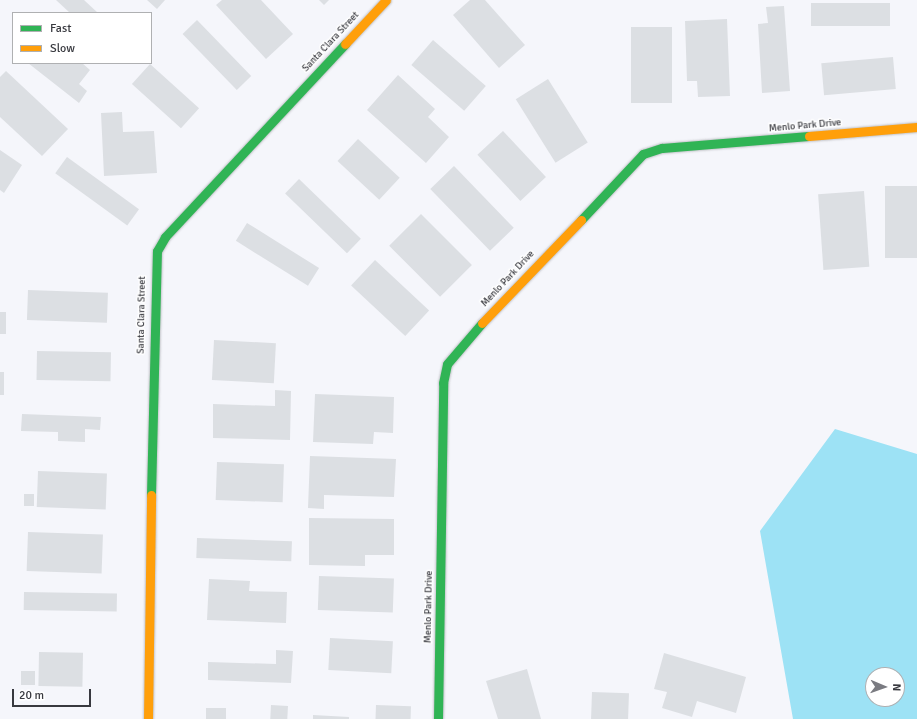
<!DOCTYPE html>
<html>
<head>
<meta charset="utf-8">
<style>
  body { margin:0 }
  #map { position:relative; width:917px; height:719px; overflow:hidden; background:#f5f6fb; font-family:Signika,sans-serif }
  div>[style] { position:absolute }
  .water>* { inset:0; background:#9de2f5 }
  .building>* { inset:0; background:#dcdfe3; transform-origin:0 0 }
  .roads { filter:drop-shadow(0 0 1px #c0c1c6) drop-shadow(0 0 1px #c0c1c6) }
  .fast>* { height:9px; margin:-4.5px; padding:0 4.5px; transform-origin:4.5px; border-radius:4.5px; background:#30b455 }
  .slow>* { height:9px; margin:-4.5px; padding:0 4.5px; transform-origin:4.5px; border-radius:4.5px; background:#ff9f0a }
  span { translate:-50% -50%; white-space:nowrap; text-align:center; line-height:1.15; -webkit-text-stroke:3px #fff; paint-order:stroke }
  .street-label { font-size:10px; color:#38393f }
  .legend { position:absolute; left:12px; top:12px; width:140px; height:52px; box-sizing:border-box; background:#fff; border:1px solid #afb0b2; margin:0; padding:5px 7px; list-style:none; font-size:12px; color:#38393f }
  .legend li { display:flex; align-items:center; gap:8px; height:20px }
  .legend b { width:20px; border:1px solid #afb0b2 }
  .north { position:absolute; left:865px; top:667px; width:40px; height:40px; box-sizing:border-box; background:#fff; border:1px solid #afb0b2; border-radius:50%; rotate:92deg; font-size:11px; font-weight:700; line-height:16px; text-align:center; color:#38393f }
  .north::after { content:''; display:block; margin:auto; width:14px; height:18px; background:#7a7b81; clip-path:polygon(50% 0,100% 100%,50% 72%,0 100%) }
  .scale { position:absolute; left:12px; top:689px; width:79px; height:18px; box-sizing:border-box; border:2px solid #38393f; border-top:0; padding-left:5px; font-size:12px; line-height:14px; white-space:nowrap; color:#38393f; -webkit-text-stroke:3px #fff; paint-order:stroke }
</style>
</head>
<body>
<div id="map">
  <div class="water">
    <i style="clip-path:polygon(evenodd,835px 429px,917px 454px,917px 719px,793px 719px,760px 531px,835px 429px,873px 675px,897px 675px,897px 699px,873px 699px,873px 675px)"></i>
  </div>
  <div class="building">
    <i style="clip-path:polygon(56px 0,84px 0,98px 13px,70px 13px)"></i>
    <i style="clip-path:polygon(147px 0,165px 0,157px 9px)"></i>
    <i style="clip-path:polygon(222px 0,261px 0,293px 34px,266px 59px,216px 5px)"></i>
    <i style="clip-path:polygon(319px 0,329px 0,324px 5px)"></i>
    <i style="clip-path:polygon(470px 0,485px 0,525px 45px,499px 68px,453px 15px)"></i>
    <i style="left:890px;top:3px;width:23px;height:79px;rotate:90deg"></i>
    <i style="clip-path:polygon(784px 6px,790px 91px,762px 93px,758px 24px,768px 23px,766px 7px)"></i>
    <i style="clip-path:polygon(727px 19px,730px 96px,698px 97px,697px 81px,687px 81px,685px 21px)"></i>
    <i style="left:197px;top:20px;width:78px;height:20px;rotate:46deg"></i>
    <i style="left:631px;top:27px;width:41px;height:76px"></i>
    <i style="left:433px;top:40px;width:70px;height:33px;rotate:41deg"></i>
    <i style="left:893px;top:57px;width:32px;height:72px;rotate:85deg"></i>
    <i style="clip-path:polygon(28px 63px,82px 63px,90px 70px,79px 84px,87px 91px,79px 103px)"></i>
    <i style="left:150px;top:64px;width:66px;height:27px;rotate:42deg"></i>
    <i style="clip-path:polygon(6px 71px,68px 129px,42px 156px,0 117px,0 77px)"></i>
    <i style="clip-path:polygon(398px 75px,435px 109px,428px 117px,449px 137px,426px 163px,367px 110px)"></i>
    <i style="left:548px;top:79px;width:75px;height:38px;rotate:58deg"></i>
    <i style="clip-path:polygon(122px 112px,123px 132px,154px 131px,157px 173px,104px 176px,101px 113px)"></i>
    <i style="left:503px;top:131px;width:63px;height:35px;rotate:47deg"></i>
    <i style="left:358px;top:139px;width:57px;height:30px;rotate:43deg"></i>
    <i style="clip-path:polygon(0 150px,22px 165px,4px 193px,0 190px)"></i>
    <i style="left:67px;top:157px;width:89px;height:20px;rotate:36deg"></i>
    <i style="left:454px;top:166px;width:86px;height:33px;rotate:46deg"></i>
    <i style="left:299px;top:179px;width:86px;height:20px;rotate:44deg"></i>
    <i style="left:917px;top:186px;width:72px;height:32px;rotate:90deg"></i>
    <i style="left:864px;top:191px;width:76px;height:46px;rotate:86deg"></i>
    <i style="left:421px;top:214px;width:72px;height:45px;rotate:45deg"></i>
    <i style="left:247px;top:223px;width:85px;height:21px;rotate:32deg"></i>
    <i style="left:375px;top:260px;width:74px;height:35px;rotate:43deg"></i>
    <i style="left:28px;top:290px;width:80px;height:30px;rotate:2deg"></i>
    <i style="left:0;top:312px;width:6px;height:22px"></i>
    <i style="left:214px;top:340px;width:62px;height:40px;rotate:3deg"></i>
    <i style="left:37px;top:351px;width:74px;height:29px;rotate:1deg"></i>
    <i style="left:0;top:372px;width:4px;height:23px"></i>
    <i style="clip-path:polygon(275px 390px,291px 391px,290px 440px,213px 438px,213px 404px,275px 406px)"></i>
    <i style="clip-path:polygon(315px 394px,394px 397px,393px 433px,374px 432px,373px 444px,313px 442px)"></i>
    <i style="clip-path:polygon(22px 414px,101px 417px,100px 430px,85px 429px,85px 442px,58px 441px,58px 432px,21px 431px)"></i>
    <i style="clip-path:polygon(310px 456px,396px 459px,394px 497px,324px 495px,324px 509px,308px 508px)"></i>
    <i style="left:217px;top:462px;width:67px;height:38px;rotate:2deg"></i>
    <i style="left:38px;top:471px;width:69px;height:36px;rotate:2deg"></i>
    <i style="left:24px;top:494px;width:10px;height:12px"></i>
    <i style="clip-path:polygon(309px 518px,394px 519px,394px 555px,365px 555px,365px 566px,309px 565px)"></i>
    <i style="left:28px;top:532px;width:75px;height:39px;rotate:2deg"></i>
    <i style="left:197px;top:538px;width:95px;height:20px;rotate:2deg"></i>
    <i style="left:319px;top:576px;width:75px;height:34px;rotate:2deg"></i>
    <i style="clip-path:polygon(209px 579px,250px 581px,249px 591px,287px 592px,286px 623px,207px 620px)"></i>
    <i style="left:24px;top:592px;width:93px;height:18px;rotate:1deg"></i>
    <i style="left:330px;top:638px;width:63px;height:32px;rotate:3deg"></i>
    <i style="clip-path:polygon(276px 650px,293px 651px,291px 683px,208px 680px,208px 662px,276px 664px)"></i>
    <i style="left:39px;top:652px;width:44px;height:34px;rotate:1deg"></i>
    <i style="clip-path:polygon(664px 653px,746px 677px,736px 713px,697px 701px,692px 717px,662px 708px,667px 692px,654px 689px)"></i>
    <i style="clip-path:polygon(527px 669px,541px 719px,498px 719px,486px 681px)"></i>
    <i style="left:21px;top:671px;width:14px;height:14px"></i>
    <i style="left:592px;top:692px;width:37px;height:27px;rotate:2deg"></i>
    <i style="left:271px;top:705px;width:17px;height:14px;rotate:3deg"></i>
    <i style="left:376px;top:705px;width:35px;height:14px;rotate:2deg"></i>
    <i style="left:206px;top:708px;width:20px;height:11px"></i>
    <i style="clip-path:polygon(313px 715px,349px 717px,349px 719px,313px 719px)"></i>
  </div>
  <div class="roads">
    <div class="fast">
      <i style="left:581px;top:220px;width:91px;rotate:-46.8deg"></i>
      <i style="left:643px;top:154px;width:20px;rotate:-18deg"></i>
      <i style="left:662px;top:148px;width:147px;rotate:-4.7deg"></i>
      <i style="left:151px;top:495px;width:244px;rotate:-88.6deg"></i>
      <i style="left:157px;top:251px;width:16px;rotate:-60deg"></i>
      <i style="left:165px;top:237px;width:264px;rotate:-47deg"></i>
      <i style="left:438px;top:719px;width:336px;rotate:-89.1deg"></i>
      <i style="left:443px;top:383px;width:19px;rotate:-78deg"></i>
      <i style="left:447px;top:364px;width:54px;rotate:-49.5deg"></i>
    </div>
    <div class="slow">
      <i style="left:345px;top:44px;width:60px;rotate:-47deg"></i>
      <i style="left:809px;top:136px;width:108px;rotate:-4.8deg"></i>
      <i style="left:482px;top:323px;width:143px;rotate:-46.1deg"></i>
      <i style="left:148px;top:719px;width:224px;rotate:-89.2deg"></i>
    </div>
  </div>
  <div class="street-label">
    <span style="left:331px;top:42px;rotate:-47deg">Santa Clara Street</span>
    <span style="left:805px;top:126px;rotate:-5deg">Menlo Park Drive</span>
    <span style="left:508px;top:279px;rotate:-47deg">Menlo Park Drive</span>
    <span style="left:142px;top:315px;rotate:-89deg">Santa Clara Street</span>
    <span style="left:429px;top:607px;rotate:-89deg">Menlo Park Drive</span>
  </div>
  <ul class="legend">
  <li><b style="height:5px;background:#30b455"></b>Fast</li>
  <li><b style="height:5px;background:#ff9f0a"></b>Slow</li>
  </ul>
  <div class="north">N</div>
  <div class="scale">20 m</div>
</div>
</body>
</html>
